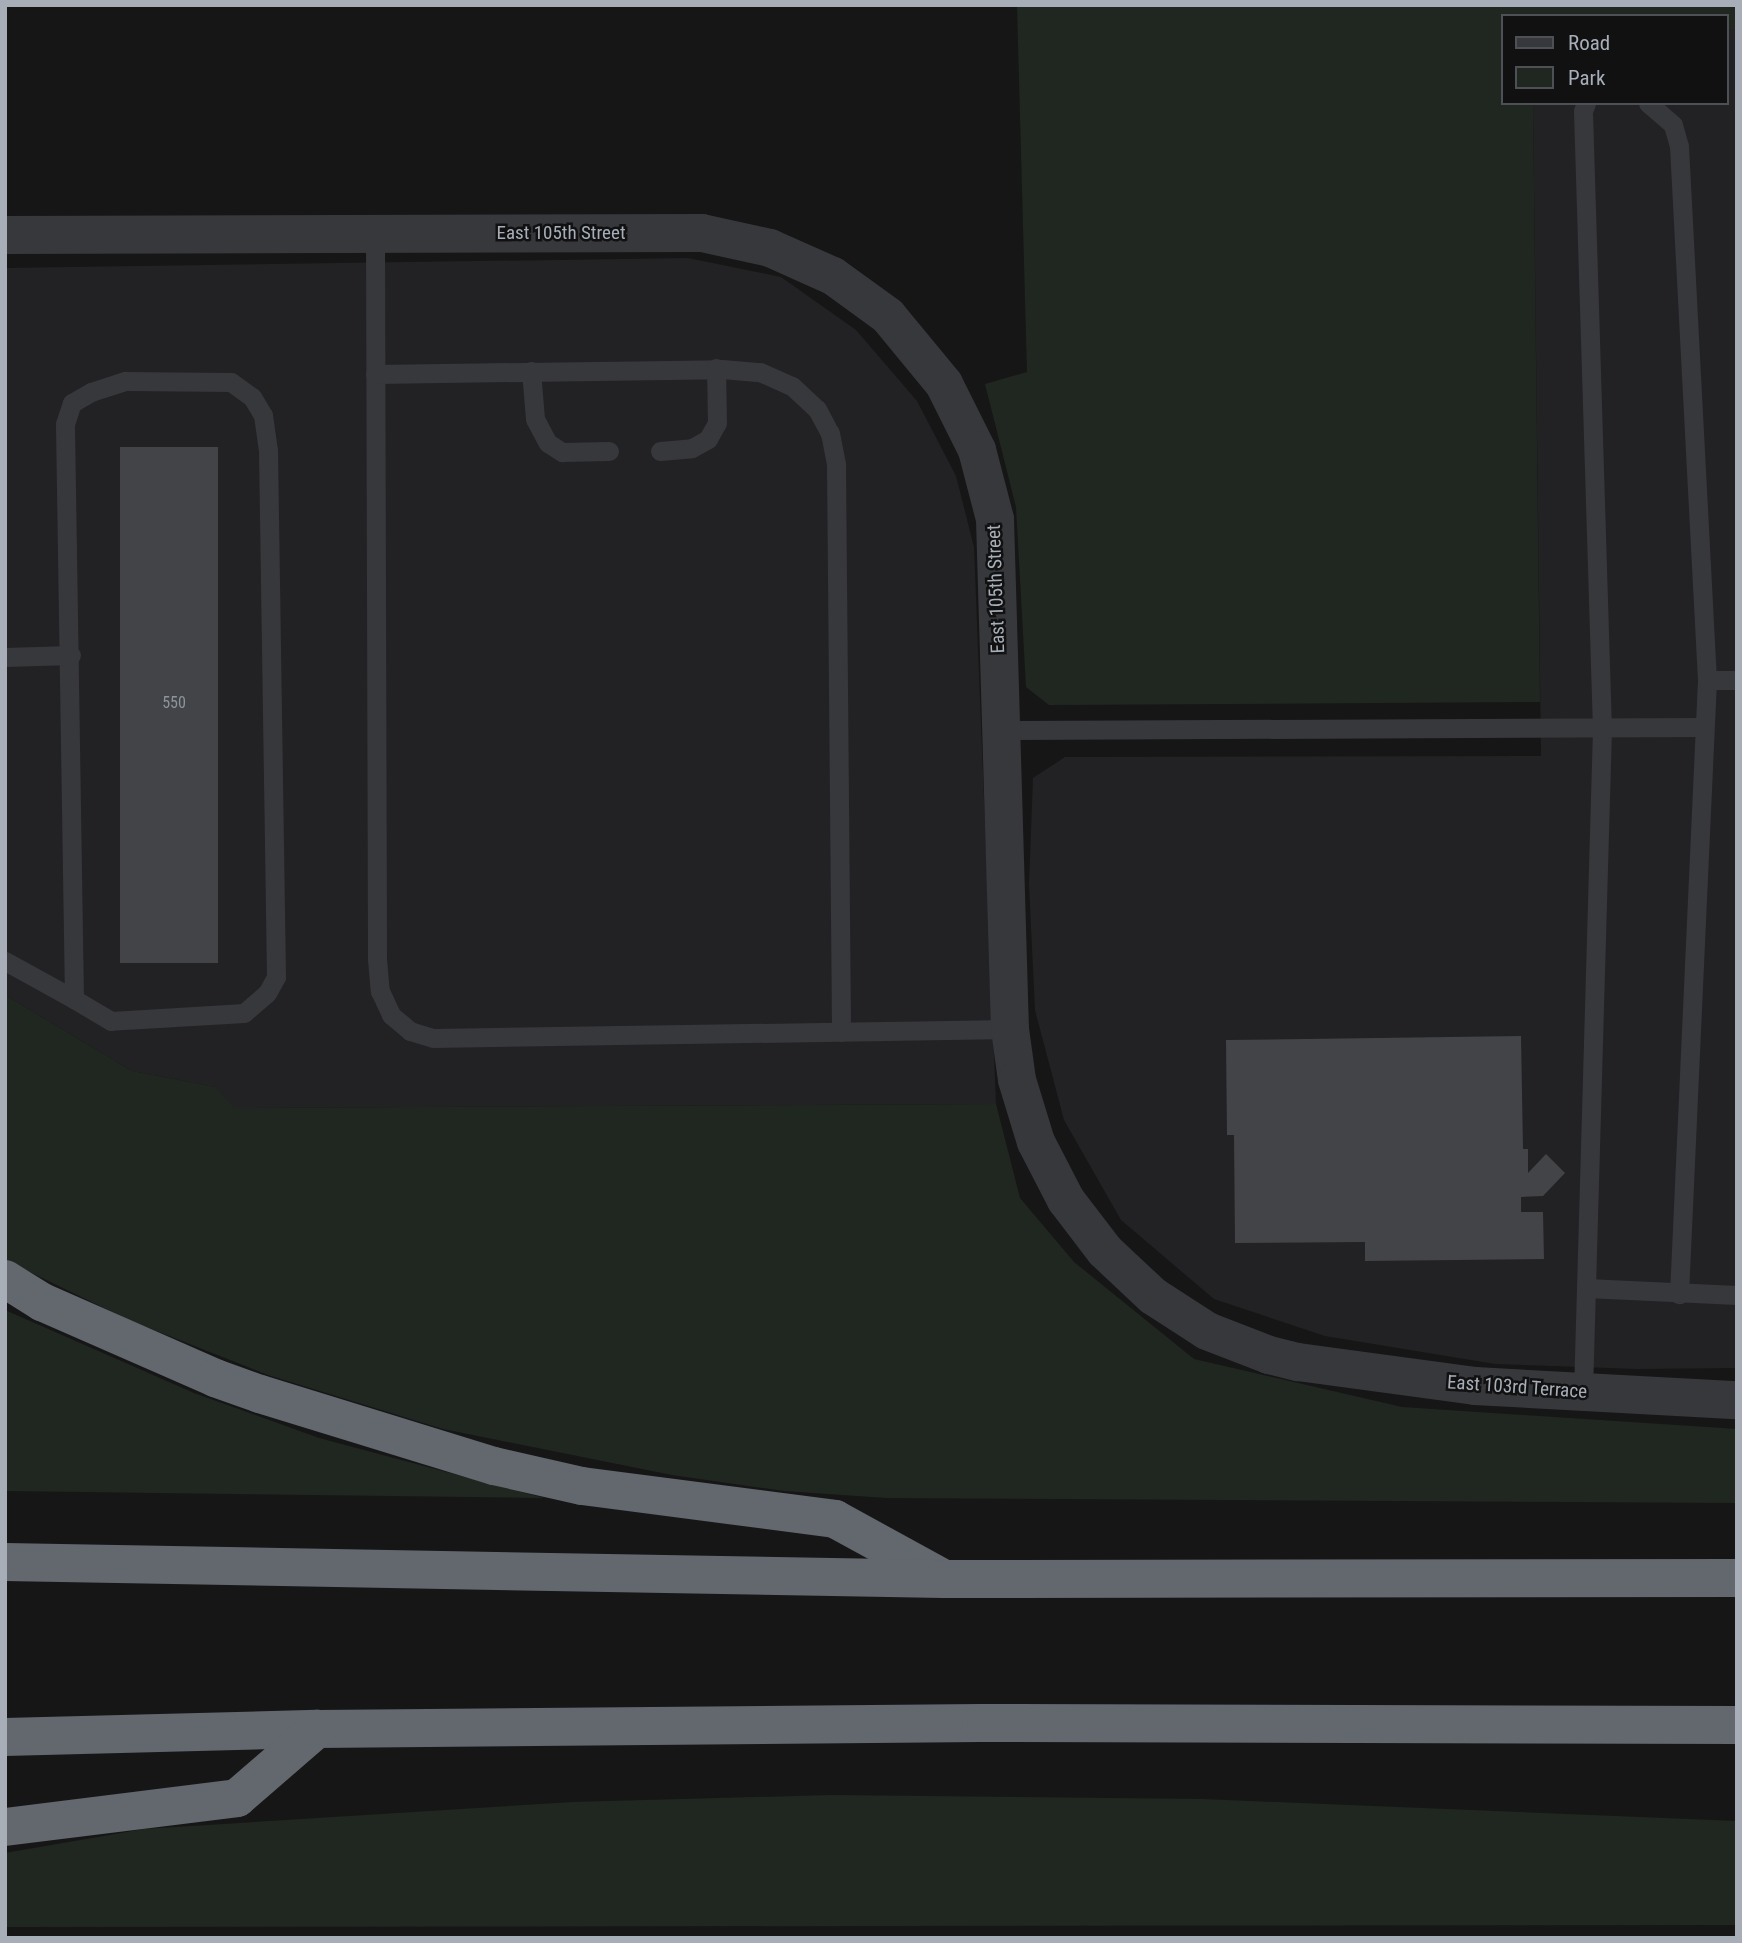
<!DOCTYPE html>
<html>
<head>
<meta charset="utf-8">
<style>
  body { margin:0 }
  #map { position:relative; width:1742px; height:1943px; overflow:hidden; background:#161617; font-family:"Roboto Condensed",sans-serif }
  div>[style] { position:absolute }
  .built>* { inset:0; background:#222224 }
  .green>* { inset:0; background:#202720 }
  .building>* { inset:0; background:#424447; transform-origin:0 0 }
  .lane>* { height:19px; margin:-9.5px; padding:0 9.5px; transform-origin:9.5px; border-radius:9.5px; background:#37383c }
  .street>* { height:38px; margin:-19px; padding:0 19px; transform-origin:19px; border-radius:19px; background:#37383c }
  .highway>* { height:38px; margin:-19px; padding:0 19px; transform-origin:19px; border-radius:19px; background:#63676e }
  span { translate:-50% -50%; white-space:nowrap; text-align:center; line-height:1.15; -webkit-text-stroke:5px #111112; paint-order:stroke }
  .number-label { font-size:16px; color:#8e949c }
  .number-label span { -webkit-text-stroke-width:0 }
  .street-label { font-size:19px; color:#a7aeb8 }
  .frame { position:absolute; inset:0; border:7px solid #a7aeb8; pointer-events:none }
  .legend { position:absolute; left:1501px; top:14px; width:228px; height:91px; box-sizing:border-box; background:#111112; border:2px solid #4d5054; margin:0; padding:9px 12px; list-style:none; font-size:21px; color:#a7aeb8 }
  .legend li { display:flex; align-items:center; gap:14px; height:35px }
  .legend b { width:35px; border:2px solid #4d5054 }
</style>
</head>
<body>
<div id="map">
  <div class="built">
    <i style="clip-path:polygon(1726px 29px,1737px 29px,1737px 1368px,1637px 1369px,1495px 1364px,1325px 1336px,1214px 1299px,1121px 1220px,1064px 1120px,1035px 1010px,1029px 885px,1033px 778px,1065px 757px,1541px 756px,1533px 103px,1726px 103px)"></i>
    <i style="clip-path:polygon(688px 258px,781px 277px,856px 330px,917px 401px,956px 476px,974px 547px,996px 1104px,235px 1108px,214px 1087px,132px 1071px,5px 995px,5px 268px)"></i>
  </div>
  <div class="green">
    <i style="clip-path:polygon(1017px 5px,1737px 5px,1737px 29px,1726px 29px,1726px 16px,1502px 16px,1502px 103px,1533px 103px,1540px 702px,1049px 705px,1026px 687px,1016px 507px,985px 384px,1027px 372px)"></i>
    <i style="clip-path:polygon(5px 995px,132px 1071px,215px 1087px,235px 1108px,996px 1104px,1020px 1198px,1074px 1262px,1194px 1359px,1402px 1407px,1737px 1429px,1737px 1503px,887px 1498px,784px 1491px,672px 1475px,443px 1429px,268px 1375px,129px 1320px,5px 1260px)"></i>
    <i style="clip-path:polygon(5px 1310px,194px 1393px,319px 1438px,544px 1498px,5px 1491px)"></i>
    <i style="clip-path:polygon(832px 1795px,1202px 1799px,1737px 1821px,1737px 1925px,5px 1927px,5px 1853px,144px 1829px,573px 1802px)"></i>
  </div>
  <div class="building">
    <i style="left:120px;top:447px;width:98px;height:516px"></i>
    <i style="clip-path:polygon(1521px 1036px,1523px 1149px,1528px 1149px,1528px 1173px,1546px 1154px,1565px 1173px,1543px 1196px,1521px 1197px,1521px 1212px,1543px 1212px,1544px 1259px,1365px 1261px,1365px 1242px,1235px 1243px,1234px 1135px,1227px 1135px,1226px 1040px)"></i>
  </div>
  <div class="lane">
    <i style="left:1648px;top:103px;width:33px;rotate:41deg"></i>
    <i style="left:1673px;top:125px;width:22px;rotate:74deg"></i>
    <i style="left:1679px;top:146px;width:535px;rotate:87deg"></i>
    <i style="left:1707px;top:680px;width:615px;rotate:92.61deg"></i>
    <i style="left:375px;top:234px;width:725px;rotate:89.84deg"></i>
    <i style="left:377px;top:959px;width:32px;rotate:85deg"></i>
    <i style="left:380px;top:991px;width:26px;rotate:65deg"></i>
    <i style="left:391px;top:1015px;width:25px;rotate:40deg"></i>
    <i style="left:410px;top:1031px;width:24px;rotate:17deg"></i>
    <i style="left:433px;top:1038px;width:577px;rotate:-0.89deg"></i>
    <i style="left:531px;top:371px;width:48px;rotate:85.2deg"></i>
    <i style="left:535px;top:419px;width:27px;rotate:62deg"></i>
    <i style="left:548px;top:443px;width:17px;rotate:33deg"></i>
    <i style="left:562px;top:452px;width:47px;rotate:-1.2deg"></i>
    <i style="left:375px;top:374px;width:347px;rotate:-0.8deg"></i>
    <i style="left:722px;top:369px;width:38px;rotate:5deg"></i>
    <i style="left:760px;top:372px;width:35px;rotate:24deg"></i>
    <i style="left:792px;top:386px;width:34px;rotate:43deg"></i>
    <i style="left:817px;top:409px;width:27px;rotate:62deg"></i>
    <i style="left:830px;top:433px;width:33px;rotate:79deg"></i>
    <i style="left:836px;top:465px;width:567px;rotate:89.49deg"></i>
    <i style="left:125px;top:381px;width:106px;rotate:0.5deg"></i>
    <i style="left:231px;top:382px;width:26px;rotate:36deg"></i>
    <i style="left:252px;top:397px;width:21px;rotate:59deg"></i>
    <i style="left:263px;top:415px;width:35px;rotate:82deg"></i>
    <i style="left:268px;top:450px;width:527px;rotate:89.13deg"></i>
    <i style="left:276px;top:977px;width:18px;rotate:119deg"></i>
    <i style="left:267px;top:993px;width:30px;rotate:139deg"></i>
    <i style="left:244px;top:1013px;width:133px;rotate:176.6deg"></i>
    <i style="left:111px;top:1021px;width:43px;rotate:-149.3deg"></i>
    <i style="left:74px;top:999px;width:575px;rotate:-90.9deg"></i>
    <i style="left:65px;top:424px;width:22px;rotate:-72deg"></i>
    <i style="left:72px;top:403px;width:22px;rotate:-30deg"></i>
    <i style="left:91px;top:392px;width:36px;rotate:-18deg"></i>
    <i style="left:660px;top:451px;width:32px;rotate:-5deg"></i>
    <i style="left:692px;top:448px;width:18px;rotate:-29deg"></i>
    <i style="left:708px;top:439px;width:18px;rotate:-61deg"></i>
    <i style="left:717px;top:423px;width:55px;rotate:-91deg"></i>
    <i style="left:5px;top:657px;width:66px;rotate:-1.7deg"></i>
    <i style="left:1707px;top:680px;width:30px"></i>
    <i style="left:1001px;top:730px;width:703px;rotate:-0.24deg"></i>
    <i style="left:5px;top:961px;width:79px;rotate:28.8deg"></i>
    <i style="left:1586px;top:1288px;width:151px;rotate:2.7deg"></i>
    <i style="left:1583px;top:1392px;width:662px;rotate:-88.36deg"></i>
    <i style="left:1602px;top:730px;width:619px;rotate:-91.76deg"></i>
    <i style="left:1583px;top:111px;width:9px;rotate:-69deg"></i>
  </div>
  <div class="street">
    <i style="left:5px;top:235px;width:697px;rotate:-0.16deg"></i>
    <i style="left:702px;top:233px;width:70px;rotate:12.4deg"></i>
    <i style="left:770px;top:248px;width:69px;rotate:24deg"></i>
    <i style="left:833px;top:276px;width:68px;rotate:36deg"></i>
    <i style="left:888px;top:316px;width:88px;rotate:50.5deg"></i>
    <i style="left:944px;top:384px;width:74px;rotate:63.4deg"></i>
    <i style="left:977px;top:450px;width:71px;rotate:75.4deg"></i>
    <i style="left:995px;top:519px;width:510px;rotate:88.32deg"></i>
    <i style="left:1010px;top:1029px;width:51px;rotate:82.2deg"></i>
    <i style="left:1017px;top:1080px;width:65px;rotate:73deg"></i>
    <i style="left:1036px;top:1142px;width:65px;rotate:62.7deg"></i>
    <i style="left:1066px;top:1200px;width:64px;rotate:52.6deg"></i>
    <i style="left:1105px;top:1251px;width:66px;rotate:43.2deg"></i>
    <i style="left:1153px;top:1296px;width:64px;rotate:32.9deg"></i>
    <i style="left:1207px;top:1331px;width:66px;rotate:21.2deg"></i>
    <i style="left:1269px;top:1355px;width:30px;rotate:14deg"></i>
    <i style="left:1298px;top:1362px;width:179px;rotate:7.7deg"></i>
    <i style="left:1475px;top:1386px;width:262px;rotate:3.1deg"></i>
  </div>
  <div class="highway">
    <i style="left:5px;top:1279px;width:44px;rotate:31.9deg"></i>
    <i style="left:42px;top:1302px;width:189px;rotate:23.7deg"></i>
    <i style="left:215px;top:1378px;width:48px;rotate:19.6deg"></i>
    <i style="left:260px;top:1394px;width:245px;rotate:17.1deg"></i>
    <i style="left:494px;top:1466px;width:90px;rotate:12.8deg"></i>
    <i style="left:582px;top:1486px;width:255px;rotate:7.4deg"></i>
    <i style="left:835px;top:1519px;width:119px;rotate:28.7deg"></i>
    <i style="left:5px;top:1562px;width:939px;rotate:1.04deg"></i>
    <i style="left:944px;top:1579px;width:793px;rotate:-0.07deg"></i>
    <i style="left:5px;top:1737px;width:312px;rotate:-1.5deg"></i>
    <i style="left:317px;top:1729px;width:664px;rotate:-0.52deg"></i>
    <i style="left:981px;top:1723px;width:756px;rotate:0.15deg"></i>
    <i style="left:5px;top:1827px;width:234px;rotate:-7.1deg"></i>
    <i style="left:237px;top:1798px;width:106px;rotate:-40.8deg"></i>
  </div>
  <div class="number-label">
    <span style="left:174px;top:703px">550</span>
  </div>
  <div class="street-label">
    <span style="left:561px;top:233px">East 105th Street</span>
    <span style="left:996px;top:589px;rotate:-92deg">East 105th Street</span>
    <span style="left:1517px;top:1387px;rotate:4deg">East 103rd Terrace</span>
  </div>
  <div class="frame"></div>
  <ul class="legend">
  <li><b style="height:9px;background:#37383c"></b>Road</li>
  <li><b style="height:19px;background:#202720"></b>Park</li>
  </ul>
</div>
</body>
</html>
